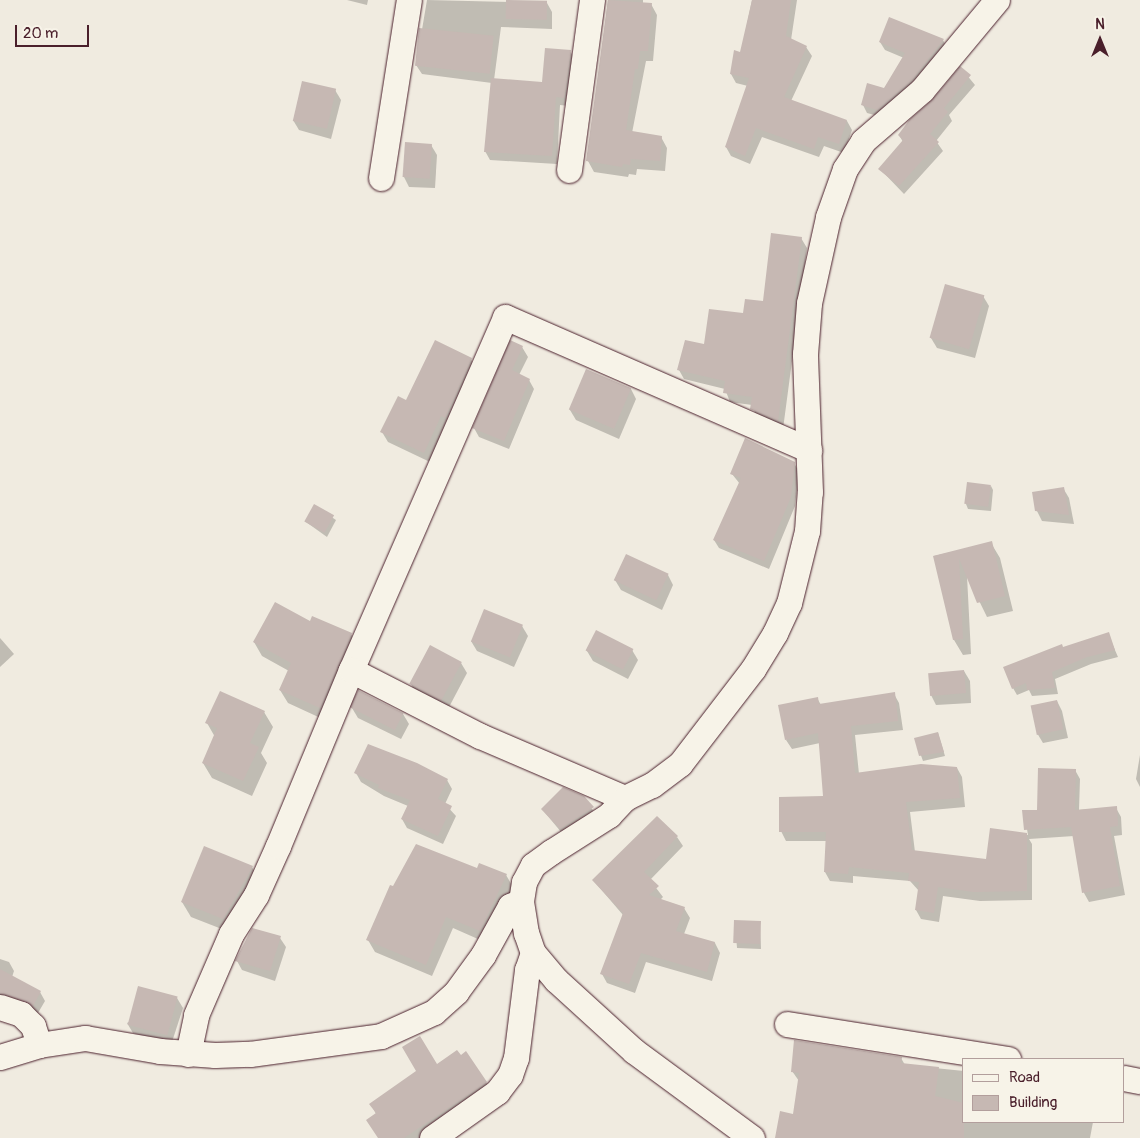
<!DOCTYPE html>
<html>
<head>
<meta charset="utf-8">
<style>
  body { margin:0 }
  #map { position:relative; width:1140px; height:1138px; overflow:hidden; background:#f0ebe0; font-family:Pangolin,sans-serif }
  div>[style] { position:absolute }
  .shadow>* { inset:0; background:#0003 }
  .building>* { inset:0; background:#c6b8b3; transform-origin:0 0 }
  .roads { filter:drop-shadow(0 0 1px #4a1f2b) drop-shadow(0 0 1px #4a1f2b) }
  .minor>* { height:25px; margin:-12.5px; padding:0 12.5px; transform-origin:12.5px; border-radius:12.5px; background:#f7f3e8 }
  span { translate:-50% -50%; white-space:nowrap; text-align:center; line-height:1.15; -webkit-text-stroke:4px #f7f3e8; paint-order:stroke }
  .legend { position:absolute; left:962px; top:1058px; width:162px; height:65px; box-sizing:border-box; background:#f7f3e8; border:1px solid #b29e9c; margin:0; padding:6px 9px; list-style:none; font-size:15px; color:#4a1f2b }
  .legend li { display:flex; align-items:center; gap:10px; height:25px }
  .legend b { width:25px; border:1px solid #b29e9c }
  .north { position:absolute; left:1075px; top:15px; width:50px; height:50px; -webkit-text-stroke:4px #f7f3e8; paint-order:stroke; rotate:0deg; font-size:14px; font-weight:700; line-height:20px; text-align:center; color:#4a1f2b }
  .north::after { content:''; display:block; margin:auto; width:18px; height:22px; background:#4a1f2b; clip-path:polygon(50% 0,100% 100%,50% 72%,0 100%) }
  .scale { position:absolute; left:15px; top:25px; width:74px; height:22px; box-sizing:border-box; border:2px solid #4a1f2b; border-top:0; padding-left:6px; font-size:15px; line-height:18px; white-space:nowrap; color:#4a1f2b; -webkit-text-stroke:4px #f7f3e8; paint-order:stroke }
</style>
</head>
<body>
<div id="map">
  <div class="shadow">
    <i style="clip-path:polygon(347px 0,368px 0,367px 5px)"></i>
    <i style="clip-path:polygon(427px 0,547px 3px,552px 12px,552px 29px,501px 27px,494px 80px,544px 83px,570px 51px,575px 59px,569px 106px,560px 105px,557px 164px,490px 160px,485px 151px,492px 83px,422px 74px,416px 65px)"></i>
    <i style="clip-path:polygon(608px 0,643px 0,643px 3px,651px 4px,657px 15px,653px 61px,646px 61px,632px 133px,661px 137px,667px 148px,665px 171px,637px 169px,636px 175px,629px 174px,628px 177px,594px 172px,588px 161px)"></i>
    <i style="clip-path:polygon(752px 0,797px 0,791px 40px,806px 47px,812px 56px,791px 101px,847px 121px,852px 130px,844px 153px,824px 146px,819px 157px,762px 137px,750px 164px,731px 156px,726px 147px,748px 86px,736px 83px,731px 74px,741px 53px)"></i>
    <i style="clip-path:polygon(890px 19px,943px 40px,947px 48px,882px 117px,867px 113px,863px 105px,884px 89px,904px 58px,885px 50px,880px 42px)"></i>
    <i style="clip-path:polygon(961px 68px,975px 85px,949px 115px,952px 121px,936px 141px,943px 151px,904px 194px,880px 169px,903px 142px,899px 135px)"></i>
    <i style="clip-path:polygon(335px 90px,341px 100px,331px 139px,299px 130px,293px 120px)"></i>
    <i style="clip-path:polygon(431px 145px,437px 155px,435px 188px,409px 187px,404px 177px)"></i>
    <i style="clip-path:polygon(801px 238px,807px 248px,783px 429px,757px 418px,752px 405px,730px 402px,725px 389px,684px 379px,679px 370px,744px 315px,764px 303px)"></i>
    <i style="clip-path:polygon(983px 296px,989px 306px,975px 358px,937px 348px,931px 338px)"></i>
    <i style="clip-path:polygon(522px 347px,528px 357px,519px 375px,529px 380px,534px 389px,509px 449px,479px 437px,474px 428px)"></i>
    <i style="clip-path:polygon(471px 359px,476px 369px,430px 462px,388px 442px,382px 432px,407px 402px)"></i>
    <i style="clip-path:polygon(587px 371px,631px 389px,636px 399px,619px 439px,576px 420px,570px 410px)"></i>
    <i style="clip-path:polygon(794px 463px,799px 472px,795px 506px,769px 569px,719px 548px,714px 540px,740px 484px,732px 474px)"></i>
    <i style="clip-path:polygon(991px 486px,993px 490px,991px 511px,968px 509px,966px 504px)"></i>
    <i style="clip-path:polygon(1063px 488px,1069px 498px,1074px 524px,1042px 521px,1037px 511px)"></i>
    <i style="clip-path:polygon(315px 506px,336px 520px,327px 537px,306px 522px)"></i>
    <i style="clip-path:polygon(991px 543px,1000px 558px,1013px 611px,987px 617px,967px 576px,971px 654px,963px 655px,954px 640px,934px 556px)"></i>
    <i style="clip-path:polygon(668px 575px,673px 585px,662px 610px,621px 590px,615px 580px)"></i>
    <i style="clip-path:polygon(310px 623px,351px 634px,359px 648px,327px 721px,288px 703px,280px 690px,289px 671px,262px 656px,254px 642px)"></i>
    <i style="clip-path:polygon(522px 626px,528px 636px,514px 667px,477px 651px,471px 641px)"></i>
    <i style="clip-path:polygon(1108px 634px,1118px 657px,1091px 664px,1055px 679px,1058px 694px,1032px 696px,1029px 690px,1017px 695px,1013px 688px,1063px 649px)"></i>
    <i style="clip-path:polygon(0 638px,14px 654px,0 667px)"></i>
    <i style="clip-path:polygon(632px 650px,638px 660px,628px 679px,593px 661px,587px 651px)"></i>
    <i style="clip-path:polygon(461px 663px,467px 673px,448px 709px,416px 694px,411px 684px)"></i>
    <i style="clip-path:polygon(964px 671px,970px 681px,971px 703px,936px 705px,931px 695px)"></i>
    <i style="clip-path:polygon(894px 694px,899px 703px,903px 730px,855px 735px,859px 774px,957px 768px,962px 777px,965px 807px,910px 812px,915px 852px,987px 861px,992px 830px,1028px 835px,1024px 812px,1038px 811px,1075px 770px,1080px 779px,1079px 810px,1116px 808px,1121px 817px,1122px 835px,1114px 836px,1125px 895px,1089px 902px,1084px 893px,1074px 836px,1029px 839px,1032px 844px,1032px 900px,980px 901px,943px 896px,939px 922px,921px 919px,916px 910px,919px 891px,910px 881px,853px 876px,853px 883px,830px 881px,825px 872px,827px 841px,786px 841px,781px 831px,824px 797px,820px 743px,792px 749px,786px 740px,817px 698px,821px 705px)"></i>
    <i style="clip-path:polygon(1057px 701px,1062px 711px,1068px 738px,1043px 743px,1037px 733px)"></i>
    <i style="clip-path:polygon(352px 708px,403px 714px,409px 724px,401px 739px,358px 718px)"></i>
    <i style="clip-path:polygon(264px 712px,273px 727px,261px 753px,267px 763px,252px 796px,212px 778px,203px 763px,215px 737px,207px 723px)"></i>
    <i style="clip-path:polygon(938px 733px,945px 756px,923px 761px,915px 739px)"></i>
    <i style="clip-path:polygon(1140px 755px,1140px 787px,1136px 779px)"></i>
    <i style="clip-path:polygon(356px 773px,447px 780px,452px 789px,445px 804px,456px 816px,443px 844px,407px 828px,402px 819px,408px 806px,384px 796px,361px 782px)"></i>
    <i style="clip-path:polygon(583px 797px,598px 817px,566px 838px,542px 809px)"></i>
    <i style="clip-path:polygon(677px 837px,683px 846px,650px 880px,663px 897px,660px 900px,684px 908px,690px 918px,684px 934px,715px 943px,720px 953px,712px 981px,646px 962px,635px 993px,607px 983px,602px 974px,623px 915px,593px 880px)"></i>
    <i style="clip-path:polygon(252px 867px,261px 882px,232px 933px,191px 917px,182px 902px)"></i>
    <i style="clip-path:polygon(478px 870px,506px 875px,513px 887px,487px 943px,453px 928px,432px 976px,375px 952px,368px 940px)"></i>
    <i style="clip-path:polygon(735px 921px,760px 923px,761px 949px,737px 948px)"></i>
    <i style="clip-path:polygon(280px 938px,286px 947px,275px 981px,242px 970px,237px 961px)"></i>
    <i style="clip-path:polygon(0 959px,9px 962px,14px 971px,12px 977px,40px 992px,45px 1001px,38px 1013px,0 1003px)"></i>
    <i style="clip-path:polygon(177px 998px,183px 1008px,171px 1045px,133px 1033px,127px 1023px)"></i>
    <i style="clip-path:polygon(901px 1058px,905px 1065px,964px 1071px,964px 1122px,1093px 1122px,1090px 1138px,776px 1138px,794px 1115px,799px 1081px,792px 1071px)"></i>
    <i style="clip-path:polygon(437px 1066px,486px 1082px,493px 1095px,429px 1138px,378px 1138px,376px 1114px,371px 1104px)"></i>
  </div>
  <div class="building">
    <i style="left:506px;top:0;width:41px;height:19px;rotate:1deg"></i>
    <i style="clip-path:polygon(608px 0,652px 3px,648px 51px,640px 51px,638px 69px,635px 69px,626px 130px,662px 136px,660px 161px,631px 159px,630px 165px,623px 164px,622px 167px,586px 161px)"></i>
    <i style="clip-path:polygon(752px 0,791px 0,786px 36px,807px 46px,784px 97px,847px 120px,839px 144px,818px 137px,814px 149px,756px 128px,745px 156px,725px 147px,749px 78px,730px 74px,734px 50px,740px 52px)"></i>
    <i style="clip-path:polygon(889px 17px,944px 39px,912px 80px,877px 110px,861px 105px,867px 83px,884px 88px,905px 53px,879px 42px)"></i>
    <i style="left:419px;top:28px;width:75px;height:38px;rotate:6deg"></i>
    <i style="clip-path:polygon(545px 48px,571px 50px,564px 98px,556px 97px,552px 156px,484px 152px,491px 78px,542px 82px)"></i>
    <i style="clip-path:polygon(960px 66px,971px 75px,944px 108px,948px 112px,930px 134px,939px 142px,899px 186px,878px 169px,903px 140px,898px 135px,910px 119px,933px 99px)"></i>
    <i style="left:302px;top:81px;width:35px;height:41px;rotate:13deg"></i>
    <i style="left:405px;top:142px;width:27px;height:35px;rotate:4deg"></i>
    <i style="clip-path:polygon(771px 233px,802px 237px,778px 421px,750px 409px,752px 397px,723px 393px,725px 381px,677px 370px,685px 340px,704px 344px,709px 309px,743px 313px,745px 299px,763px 301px)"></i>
    <i style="left:945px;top:284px;width:41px;height:56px;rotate:16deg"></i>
    <i style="clip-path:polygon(435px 340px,472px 358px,445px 418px,441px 416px,424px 453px,380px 432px,398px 396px,406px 400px)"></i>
    <i style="clip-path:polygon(510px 340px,523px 346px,512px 370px,530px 379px,504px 441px,472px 428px)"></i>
    <i style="left:586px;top:369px;width:49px;height:44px;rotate:23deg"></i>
    <i style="clip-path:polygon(745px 438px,795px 462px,791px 497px,764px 561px,713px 540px,741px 478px,730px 474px)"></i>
    <i style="left:967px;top:482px;width:24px;height:22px;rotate:7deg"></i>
    <i style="clip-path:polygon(1064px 487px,1069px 515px,1035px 511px,1032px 492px)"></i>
    <i style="left:314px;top:504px;width:23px;height:20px;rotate:29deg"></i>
    <i style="clip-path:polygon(992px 541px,1005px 596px,977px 603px,959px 558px,963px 639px,953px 640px,933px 556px)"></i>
    <i style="left:626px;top:554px;width:47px;height:29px;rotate:25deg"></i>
    <i style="clip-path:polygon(275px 602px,310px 621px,312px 616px,352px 633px,320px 708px,279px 690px,291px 663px,253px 642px)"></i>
    <i style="left:484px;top:609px;width:42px;height:35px;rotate:22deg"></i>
    <i style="left:596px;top:630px;width:42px;height:23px;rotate:27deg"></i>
    <i style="clip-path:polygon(1109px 632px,1115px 650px,1087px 657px,1052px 672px,1055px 688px,1027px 690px,1026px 683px,1012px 689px,1003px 667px,1062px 644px,1063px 647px)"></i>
    <i style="left:430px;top:645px;width:36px;height:44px;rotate:28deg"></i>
    <i style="left:964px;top:670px;width:23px;height:36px;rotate:85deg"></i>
    <i style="left:358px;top:690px;width:51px;height:19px;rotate:27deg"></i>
    <i style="clip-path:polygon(220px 691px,265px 711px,250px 743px,259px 747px,243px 781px,202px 763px,217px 728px,205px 723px)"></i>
    <i style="clip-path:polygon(895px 692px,898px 721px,851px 726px,855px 773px,921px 764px,957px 767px,960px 798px,906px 802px,912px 850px,986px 859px,990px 828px,1027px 833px,1027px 891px,974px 892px,938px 887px,934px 913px,915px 910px,919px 882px,908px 881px,909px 873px,849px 867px,848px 874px,824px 872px,826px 832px,779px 832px,779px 797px,823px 796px,818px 733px,785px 740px,778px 705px,818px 697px,819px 704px)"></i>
    <i style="left:1057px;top:700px;width:30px;height:27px;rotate:78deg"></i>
    <i style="clip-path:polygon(938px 732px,944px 752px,919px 756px,914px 738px)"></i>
    <i style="clip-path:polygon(368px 744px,417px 763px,448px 779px,438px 799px,452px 806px,438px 836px,401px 819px,410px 800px,378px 788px,379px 785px,354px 773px)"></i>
    <i style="clip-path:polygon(1038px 768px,1076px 769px,1075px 810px,1117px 806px,1118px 826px,1110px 827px,1120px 886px,1082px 893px,1071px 827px,1024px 830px,1022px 810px,1037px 810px)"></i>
    <i style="clip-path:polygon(563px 787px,584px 796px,594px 807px,560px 829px,541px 809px)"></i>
    <i style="clip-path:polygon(657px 816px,678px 836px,644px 872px,659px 886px,649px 895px,685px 907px,676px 931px,715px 942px,707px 972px,641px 953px,629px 984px,600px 974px,623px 913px,592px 880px)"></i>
    <i style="clip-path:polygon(416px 844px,477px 868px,479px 863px,507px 874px,480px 931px,446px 917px,426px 965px,366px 940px,390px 885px,393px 886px)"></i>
    <i style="clip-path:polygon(204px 846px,253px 866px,223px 919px,181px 902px)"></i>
    <i style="left:734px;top:920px;width:27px;height:23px;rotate:2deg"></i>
    <i style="clip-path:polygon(252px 928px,281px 936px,270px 971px,235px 961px)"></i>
    <i style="clip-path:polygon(0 969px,41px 991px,33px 1006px,0 993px)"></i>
    <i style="left:138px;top:986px;width:41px;height:40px;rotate:15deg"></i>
    <i style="clip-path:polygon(420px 1036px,437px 1064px,457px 1050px,461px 1055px,466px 1051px,487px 1082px,404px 1138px,378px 1138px,366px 1120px,376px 1113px,369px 1104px,416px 1071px,402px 1047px)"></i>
    <i style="clip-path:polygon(794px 1040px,902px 1057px,901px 1063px,939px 1067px,935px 1096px,964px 1103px,964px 1138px,775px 1138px,780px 1111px,793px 1114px,799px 1073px,791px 1072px)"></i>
  </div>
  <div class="roads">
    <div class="minor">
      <i style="left:569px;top:170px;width:172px;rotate:-82.3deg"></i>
      <i style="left:381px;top:178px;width:180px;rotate:-81.1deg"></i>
      <i style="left:351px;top:670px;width:385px;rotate:-66.4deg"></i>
      <i style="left:505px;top:317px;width:332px;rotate:23.6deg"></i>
      <i style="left:0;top:1007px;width:22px;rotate:18deg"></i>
      <i style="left:21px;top:1014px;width:17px;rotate:45deg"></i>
      <i style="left:33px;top:1026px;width:20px;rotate:72deg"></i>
      <i style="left:787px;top:1024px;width:224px;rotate:9deg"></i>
      <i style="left:188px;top:1054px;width:40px;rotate:-78deg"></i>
      <i style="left:196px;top:1015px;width:88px;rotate:-66.6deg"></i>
      <i style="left:231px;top:934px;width:46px;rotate:-57.3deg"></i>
      <i style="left:256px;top:895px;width:54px;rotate:-65.8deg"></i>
      <i style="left:278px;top:846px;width:191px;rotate:-67.5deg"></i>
      <i style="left:351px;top:670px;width:145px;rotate:27.1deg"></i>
      <i style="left:480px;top:736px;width:158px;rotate:23.2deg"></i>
      <i style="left:0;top:1057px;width:41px;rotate:-17.1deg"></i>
      <i style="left:39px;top:1045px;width:47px;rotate:-8.7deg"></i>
      <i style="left:85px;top:1038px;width:76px;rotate:9.8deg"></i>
      <i style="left:160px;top:1051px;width:55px;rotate:4.2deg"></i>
      <i style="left:215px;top:1055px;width:35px;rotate:-2deg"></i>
      <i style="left:250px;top:1054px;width:132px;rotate:-7.8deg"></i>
      <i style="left:381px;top:1036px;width:58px;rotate:-24.4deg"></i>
      <i style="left:434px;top:1012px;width:30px;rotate:-42deg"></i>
      <i style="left:456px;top:992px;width:46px;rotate:-53.9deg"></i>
      <i style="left:483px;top:955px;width:56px;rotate:-61.1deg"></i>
      <i style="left:510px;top:906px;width:12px;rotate:-24deg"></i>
      <i style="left:1124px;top:1078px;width:16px;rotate:11deg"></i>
      <i style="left:432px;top:1138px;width:80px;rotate:-35.3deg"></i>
      <i style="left:497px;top:1092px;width:21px;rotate:-53deg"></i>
      <i style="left:510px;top:1075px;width:18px;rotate:-71deg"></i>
      <i style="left:516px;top:1058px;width:89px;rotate:-82.9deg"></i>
      <i style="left:527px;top:970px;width:18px;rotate:-71deg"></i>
      <i style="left:752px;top:1138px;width:147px;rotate:-143.6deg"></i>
      <i style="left:634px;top:1051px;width:105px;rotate:-137.7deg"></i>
      <i style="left:556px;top:980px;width:35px;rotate:-130deg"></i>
      <i style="left:533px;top:953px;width:21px;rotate:-109deg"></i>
      <i style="left:526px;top:933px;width:32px;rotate:-99deg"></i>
      <i style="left:521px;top:901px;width:19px;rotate:-81deg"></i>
      <i style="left:524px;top:882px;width:19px;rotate:-62deg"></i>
      <i style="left:533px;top:865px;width:22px;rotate:-36deg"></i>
      <i style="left:551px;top:852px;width:69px;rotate:-32.5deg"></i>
      <i style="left:609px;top:815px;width:23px;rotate:-47deg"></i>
      <i style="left:625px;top:798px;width:30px;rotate:-26deg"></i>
      <i style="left:652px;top:785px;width:35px;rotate:-37deg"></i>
      <i style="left:680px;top:764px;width:120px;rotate:-52.5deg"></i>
      <i style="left:753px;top:669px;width:42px;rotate:-58.6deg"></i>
      <i style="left:775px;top:633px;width:33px;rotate:-65deg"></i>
      <i style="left:789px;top:603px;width:74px;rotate:-76deg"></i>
      <i style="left:807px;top:531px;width:39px;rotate:-86deg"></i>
      <i style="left:810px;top:492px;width:138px;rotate:-92.1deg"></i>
      <i style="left:805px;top:354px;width:51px;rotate:-85.5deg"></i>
      <i style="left:809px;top:303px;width:88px;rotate:-77.5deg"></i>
      <i style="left:828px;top:217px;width:51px;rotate:-70.5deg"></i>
      <i style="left:845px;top:169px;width:33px;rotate:-57deg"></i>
      <i style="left:863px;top:141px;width:78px;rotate:-40.8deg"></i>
      <i style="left:922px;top:90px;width:117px;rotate:-50.2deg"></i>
    </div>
  </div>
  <ul class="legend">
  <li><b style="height:6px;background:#f7f3e8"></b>Road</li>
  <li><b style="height:14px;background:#c6b8b3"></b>Building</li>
  </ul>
  <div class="north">N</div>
  <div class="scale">20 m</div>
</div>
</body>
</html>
